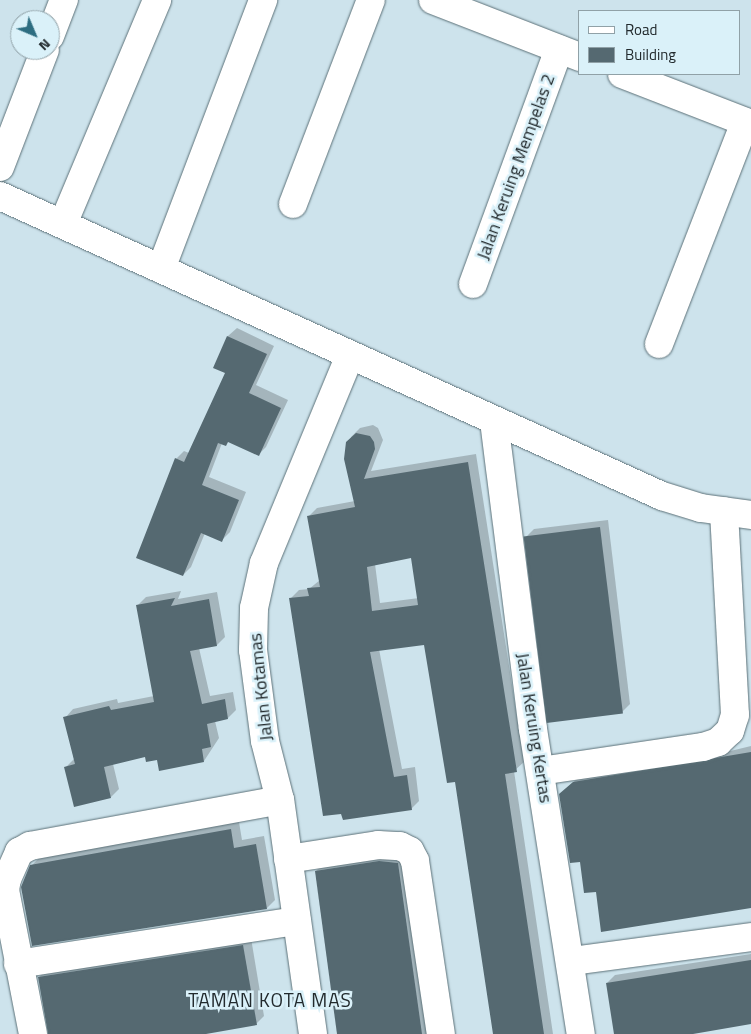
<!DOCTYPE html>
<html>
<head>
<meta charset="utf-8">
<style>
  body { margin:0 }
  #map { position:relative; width:751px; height:1034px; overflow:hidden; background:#cde3ec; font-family:"Titillium Web",sans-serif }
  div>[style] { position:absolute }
  .shadow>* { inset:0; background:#0003 }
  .building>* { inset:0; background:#556971; transform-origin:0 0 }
  .roads { filter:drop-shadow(0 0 1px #5c7178) drop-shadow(0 0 1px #5c7178) }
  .minor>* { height:28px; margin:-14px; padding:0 14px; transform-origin:14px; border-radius:14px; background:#fff }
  span { translate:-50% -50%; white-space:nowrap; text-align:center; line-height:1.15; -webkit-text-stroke:5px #daf1f9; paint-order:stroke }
  .street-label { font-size:18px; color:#222a2d }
  .neighbourhood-label { font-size:19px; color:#222a2d; letter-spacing:1px }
  .legend { position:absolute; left:578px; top:10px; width:162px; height:65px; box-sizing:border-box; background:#daf1f9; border:1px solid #90a1a7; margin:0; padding:6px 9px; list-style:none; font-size:15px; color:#222a2d }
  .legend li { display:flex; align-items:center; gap:10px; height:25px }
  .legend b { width:25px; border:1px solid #90a1a7 }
  .north { position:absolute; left:10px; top:10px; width:50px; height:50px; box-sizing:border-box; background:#daf1f9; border:1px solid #90a1a7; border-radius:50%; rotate:135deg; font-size:14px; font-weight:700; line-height:20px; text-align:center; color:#222a2d }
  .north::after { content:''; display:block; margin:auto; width:18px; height:22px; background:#2d6d81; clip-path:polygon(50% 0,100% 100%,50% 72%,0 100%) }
</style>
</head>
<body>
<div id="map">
  <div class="shadow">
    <i style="clip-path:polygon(237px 328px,274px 346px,256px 385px,288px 400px,266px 447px,258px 455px,229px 441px,222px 443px,209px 477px,246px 492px,230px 532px,222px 540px,205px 533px,191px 567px,183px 575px,176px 459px,184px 451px,189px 453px,226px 372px,214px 367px,228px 336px)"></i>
    <i style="clip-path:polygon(evenodd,373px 425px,378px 428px,383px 440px,371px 471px,476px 454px,524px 762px,514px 771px,553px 1034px,494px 1034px,456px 780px,425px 643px,379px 649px,402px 769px,415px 767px,419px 801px,411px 809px,290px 599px,299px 590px,309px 589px,320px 580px,308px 517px,317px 508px,355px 501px,345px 459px,351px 437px,360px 428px,373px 425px,412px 557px,419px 598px,380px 603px,375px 564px,412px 557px)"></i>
    <i style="clip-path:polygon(608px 520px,630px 704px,622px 712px,526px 537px,534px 529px)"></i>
    <i style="clip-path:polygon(181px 591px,178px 599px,217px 592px,225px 637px,217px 645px,199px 648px,210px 696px,233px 692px,236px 710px,228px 718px,215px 721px,219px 738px,204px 761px,146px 756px,113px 764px,119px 789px,111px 797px,66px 767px,74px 759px,65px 718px,73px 709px,117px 699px,118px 703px,154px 696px,138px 605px,146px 597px)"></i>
    <i style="clip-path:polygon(751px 746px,751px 907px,581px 860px,560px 795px,582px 774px,714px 755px)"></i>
    <i style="clip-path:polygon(239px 822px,242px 840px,264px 836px,275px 900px,267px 908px,31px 866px,40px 857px)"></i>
    <i style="clip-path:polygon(406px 855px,431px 1034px,339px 1034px,316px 871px,324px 863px)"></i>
    <i style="clip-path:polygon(251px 938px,264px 1016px,256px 1024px,200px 1034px,49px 1034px,39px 977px,47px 969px)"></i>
    <i style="clip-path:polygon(751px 954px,751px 1023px,684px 1034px,615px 1034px,607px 983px,615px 975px)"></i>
  </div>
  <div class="building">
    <i style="clip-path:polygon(227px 336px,267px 354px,249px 393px,281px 408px,259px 456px,228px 442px,226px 446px,218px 443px,202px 485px,239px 500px,222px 542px,201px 533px,183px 576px,136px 558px,175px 458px,184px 462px,225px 373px,213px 368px)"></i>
    <i style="clip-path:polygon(evenodd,356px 433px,370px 436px,374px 442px,375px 449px,364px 479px,468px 462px,517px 772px,505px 774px,544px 1034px,493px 1034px,455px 782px,447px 783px,424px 645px,370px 652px,394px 777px,407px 775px,412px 810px,343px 820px,341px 814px,323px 816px,289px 598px,309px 596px,307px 588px,320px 587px,307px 516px,355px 507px,344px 459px,346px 442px,356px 433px,411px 558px,418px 605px,372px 611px,367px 567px,411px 558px)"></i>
    <i style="left:600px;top:527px;width:188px;height:77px;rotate:83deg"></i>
    <i style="clip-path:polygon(175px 598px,171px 606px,209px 599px,217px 646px,190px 651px,202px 704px,225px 699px,228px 719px,207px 724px,211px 747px,202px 749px,204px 762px,159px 771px,157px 760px,146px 762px,145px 757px,104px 767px,111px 798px,74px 807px,64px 767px,75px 764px,63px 717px,109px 706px,111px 710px,154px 702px,136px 605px)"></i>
    <i style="clip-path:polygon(751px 752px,751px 908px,601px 932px,596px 892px,584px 893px,580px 862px,570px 863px,559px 794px,573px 782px)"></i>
    <i style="clip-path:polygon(231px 829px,234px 848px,256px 844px,267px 909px,32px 946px,21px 887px,30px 865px)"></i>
    <i style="clip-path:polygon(379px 861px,398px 863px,422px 1034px,337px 1034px,315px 871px)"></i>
    <i style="clip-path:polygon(243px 945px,257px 1025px,206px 1034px,48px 1034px,38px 977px)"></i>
    <i style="clip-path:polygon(751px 960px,751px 1024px,693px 1034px,614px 1034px,606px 983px)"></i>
  </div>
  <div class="roads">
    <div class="minor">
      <i style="left:433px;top:0;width:158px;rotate:21.2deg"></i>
      <i style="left:50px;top:36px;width:39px;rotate:-69deg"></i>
      <i style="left:622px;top:74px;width:138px;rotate:21.2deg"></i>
      <i style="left:0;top:167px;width:125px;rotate:-69deg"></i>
      <i style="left:0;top:196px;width:727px;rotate:24.38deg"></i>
      <i style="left:662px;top:496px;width:41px;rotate:17.1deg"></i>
      <i style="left:701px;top:508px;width:50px;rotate:8deg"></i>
      <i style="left:293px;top:204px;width:218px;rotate:-69.1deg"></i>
      <i style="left:63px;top:224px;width:243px;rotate:-67.2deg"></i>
      <i style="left:161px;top:269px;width:288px;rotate:-69.2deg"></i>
      <i style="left:473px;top:284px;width:250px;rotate:-69.9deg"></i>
      <i style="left:659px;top:344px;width:238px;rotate:-68.8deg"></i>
      <i style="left:494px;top:421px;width:310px;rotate:82.8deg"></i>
      <i style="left:533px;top:729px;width:309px;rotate:81.1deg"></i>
      <i style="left:540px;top:771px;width:165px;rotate:-8.4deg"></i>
      <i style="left:703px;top:747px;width:16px;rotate:-18deg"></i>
      <i style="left:718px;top:742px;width:16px;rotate:-43deg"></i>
      <i style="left:730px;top:731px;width:17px;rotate:-73deg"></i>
      <i style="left:735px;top:715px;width:204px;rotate:-93.1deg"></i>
      <i style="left:288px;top:859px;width:91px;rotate:-8.8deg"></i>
      <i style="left:378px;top:845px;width:22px;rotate:3deg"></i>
      <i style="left:400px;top:846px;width:11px;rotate:27deg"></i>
      <i style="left:410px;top:851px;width:11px;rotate:63deg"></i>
      <i style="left:415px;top:861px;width:175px;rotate:81.5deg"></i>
      <i style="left:572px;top:961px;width:181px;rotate:-7.6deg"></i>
      <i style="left:18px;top:964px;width:282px;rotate:-8.8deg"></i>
      <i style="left:33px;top:1034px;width:147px;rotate:-101deg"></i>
      <i style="left:5px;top:890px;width:11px;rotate:-80deg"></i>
      <i style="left:7px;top:879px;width:30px;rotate:-66deg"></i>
      <i style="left:19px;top:852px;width:13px;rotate:-29deg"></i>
      <i style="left:30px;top:846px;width:254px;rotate:-10.4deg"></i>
      <i style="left:313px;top:1034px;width:236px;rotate:-98deg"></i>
      <i style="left:280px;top:800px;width:61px;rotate:-104.3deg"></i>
      <i style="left:265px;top:741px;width:92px;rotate:-97.5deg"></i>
      <i style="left:253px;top:650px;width:42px;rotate:-88.6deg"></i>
      <i style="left:254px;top:608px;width:46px;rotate:-77.5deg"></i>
      <i style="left:264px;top:563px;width:225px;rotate:-67.5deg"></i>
    </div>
  </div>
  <div class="street-label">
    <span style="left:516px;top:167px;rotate:-70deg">Jalan Keruing Mempelas 2</span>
    <span style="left:261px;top:687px;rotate:-96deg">Jalan Kotamas</span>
    <span style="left:534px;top:728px;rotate:81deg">Jalan Keruing Kertas</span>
  </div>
  <div class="neighbourhood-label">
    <span style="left:270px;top:1000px">TAMAN KOTA MAS</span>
  </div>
  <ul class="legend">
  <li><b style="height:6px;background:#fff"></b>Road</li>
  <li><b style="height:14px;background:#556971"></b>Building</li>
  </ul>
  <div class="north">N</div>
</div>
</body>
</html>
